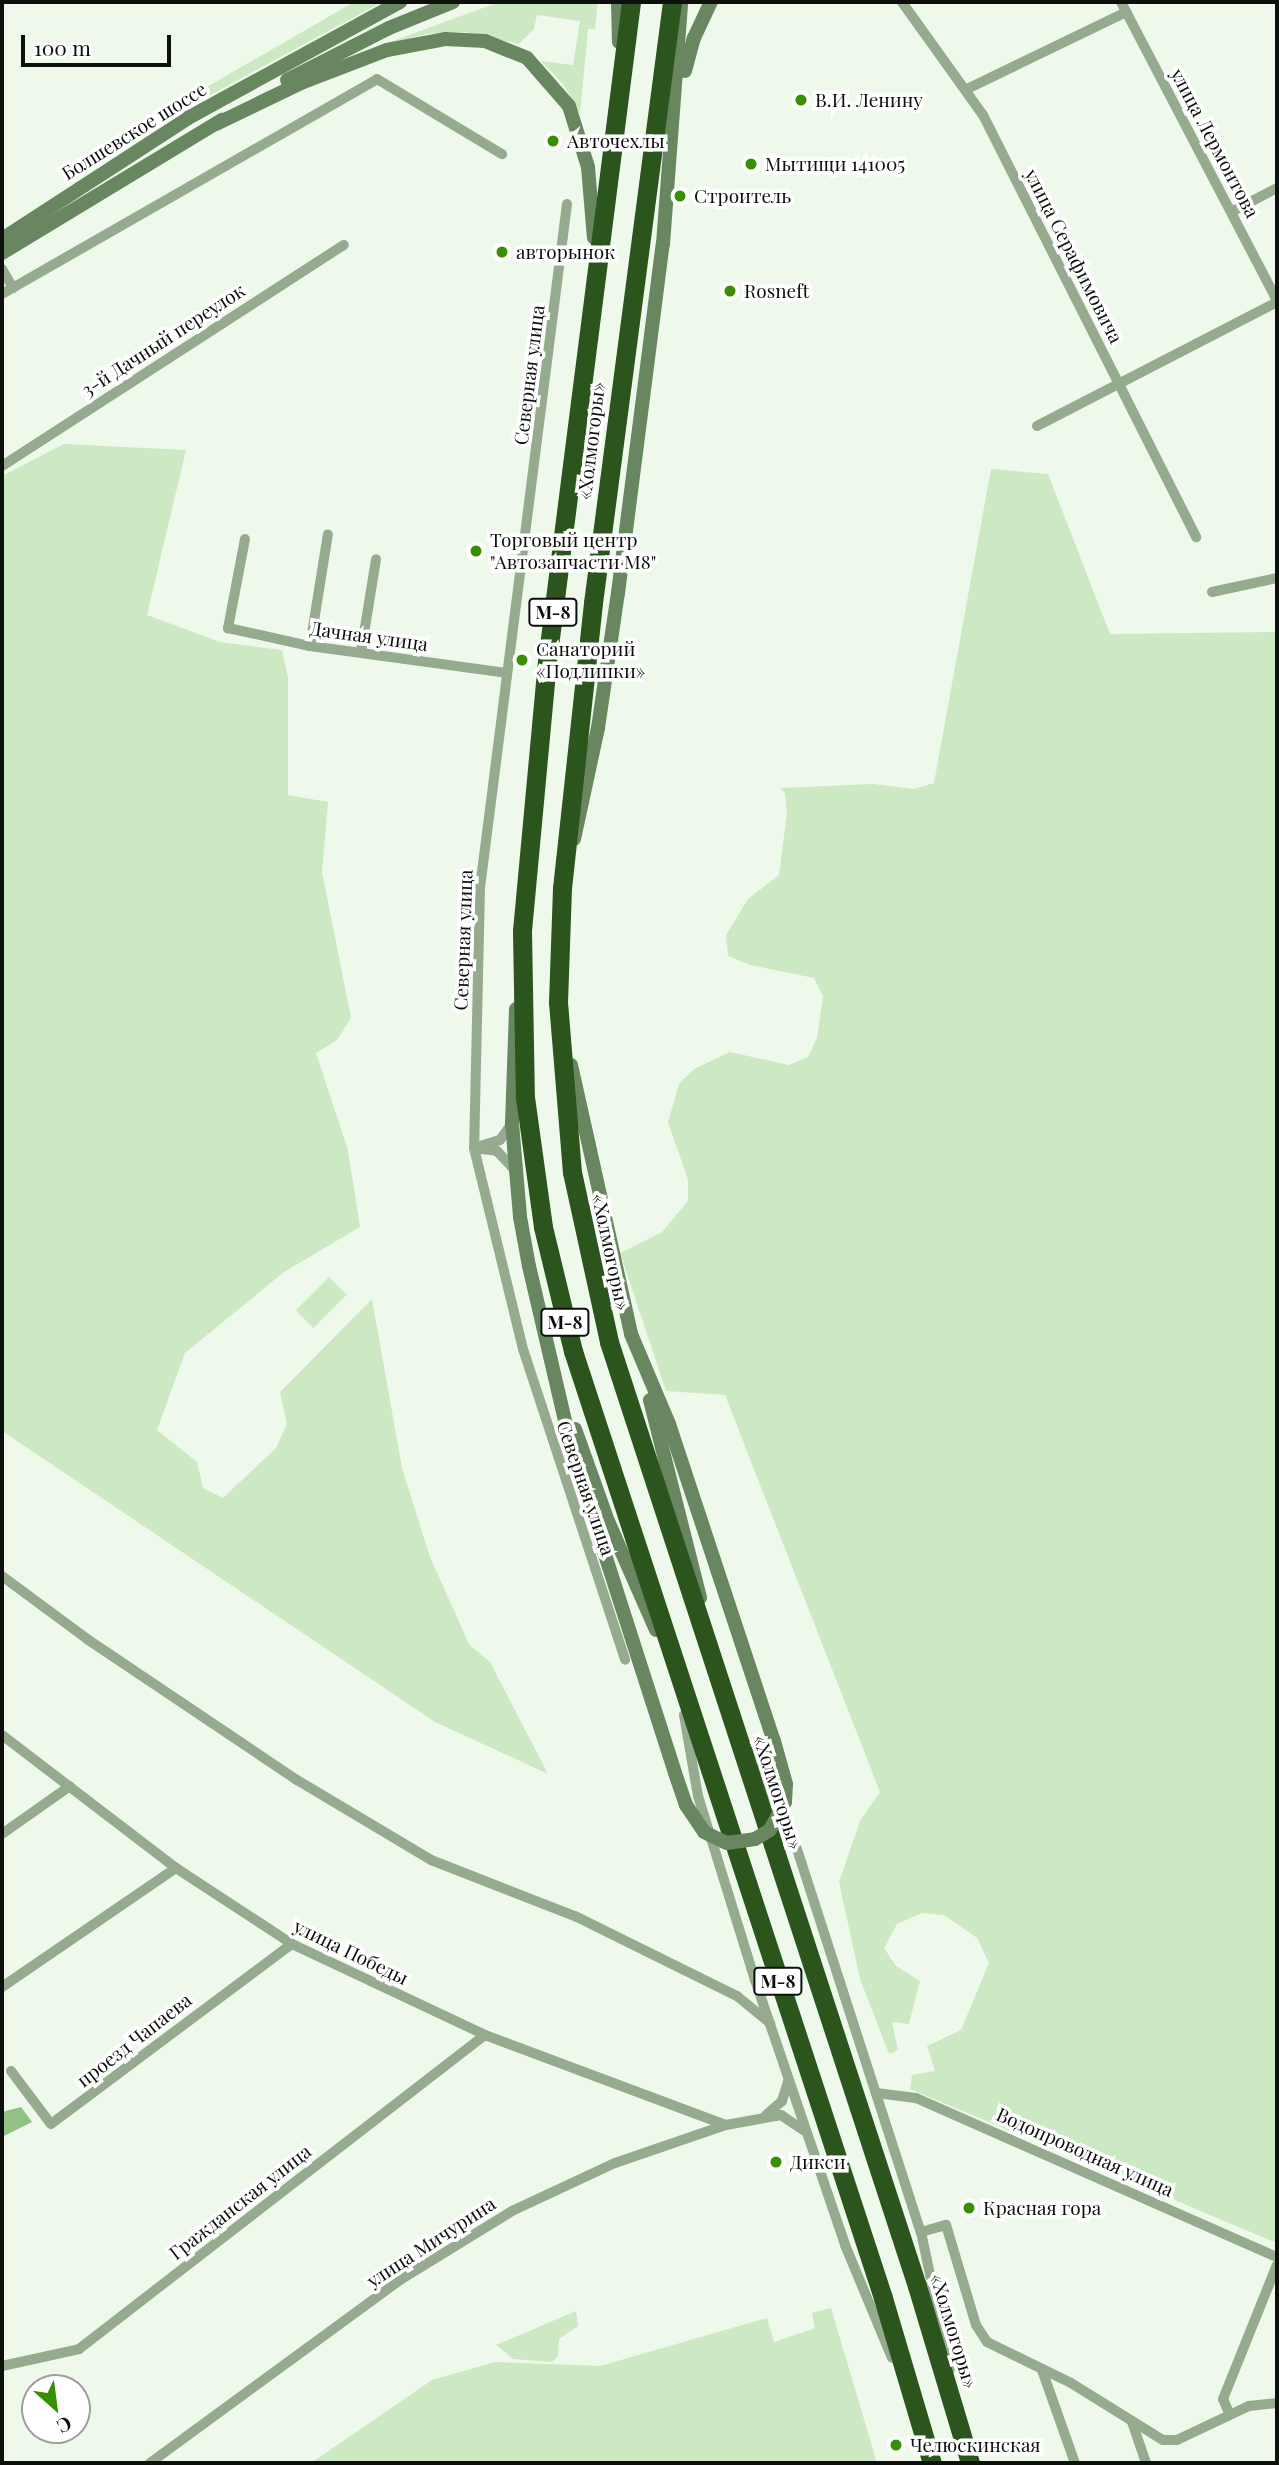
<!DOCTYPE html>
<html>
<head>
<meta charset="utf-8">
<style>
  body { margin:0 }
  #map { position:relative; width:1279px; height:2465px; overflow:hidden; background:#eef9eb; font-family:"Playfair Display",serif }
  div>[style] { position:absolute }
  .green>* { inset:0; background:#cde9c4; transform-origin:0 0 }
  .water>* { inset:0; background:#93c185 }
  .street>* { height:10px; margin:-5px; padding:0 5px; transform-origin:5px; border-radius:5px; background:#96aa90 }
  .secondary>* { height:14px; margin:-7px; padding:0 7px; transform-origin:7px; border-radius:7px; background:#688660 }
  .highway>* { height:19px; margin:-9.5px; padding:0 9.5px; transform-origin:9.5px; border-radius:9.5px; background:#2b551d }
  .secondary-bridge>* { height:14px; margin:-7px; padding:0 7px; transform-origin:7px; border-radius:7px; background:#688660 }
  .dots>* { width:19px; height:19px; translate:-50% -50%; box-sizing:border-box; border:4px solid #fff; border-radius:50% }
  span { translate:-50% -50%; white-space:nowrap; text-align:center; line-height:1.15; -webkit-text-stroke:7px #fff; paint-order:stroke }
  .shield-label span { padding:2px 5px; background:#fff; border:2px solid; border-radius:5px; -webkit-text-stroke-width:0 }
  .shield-label { font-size:18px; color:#0c0f0b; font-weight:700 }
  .poi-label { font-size:19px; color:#0c0f0b }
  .left { translate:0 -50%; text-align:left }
  .street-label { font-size:19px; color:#0c0f0b }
  .frame { position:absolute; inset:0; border:4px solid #0c0f0b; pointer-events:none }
  .north { position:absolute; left:21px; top:2374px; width:70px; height:70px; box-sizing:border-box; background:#fff; border:2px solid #9e9f9d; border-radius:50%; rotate:152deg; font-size:19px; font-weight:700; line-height:28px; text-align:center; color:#0c0f0b }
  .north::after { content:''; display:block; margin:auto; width:24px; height:32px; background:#369001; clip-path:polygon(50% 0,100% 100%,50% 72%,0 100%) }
  .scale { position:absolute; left:21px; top:35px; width:150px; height:32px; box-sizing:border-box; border:4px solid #0c0f0b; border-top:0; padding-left:9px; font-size:21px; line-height:24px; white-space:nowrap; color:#0c0f0b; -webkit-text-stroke:5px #fff; paint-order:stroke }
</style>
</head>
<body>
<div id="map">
  <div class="green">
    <i style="clip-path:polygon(354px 2px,382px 2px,177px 113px,174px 106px)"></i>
    <i style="clip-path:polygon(499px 2px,598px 2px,595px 29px,588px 29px,580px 114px,563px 84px,541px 61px,573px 65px,580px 21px,537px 15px,534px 29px,519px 44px,464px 32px,427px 34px,382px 45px)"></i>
    <i style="clip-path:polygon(64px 444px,186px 450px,147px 615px,220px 642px,282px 650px,288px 678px,288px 795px,328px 802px,322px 872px,351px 1018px,337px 1040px,316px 1053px,348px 1150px,360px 1227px,284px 1272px,185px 1353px,157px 1430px,197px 1462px,203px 1488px,223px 1498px,276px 1448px,287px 1424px,280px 1392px,372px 1299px,402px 1468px,430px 1557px,469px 1644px,490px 1662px,548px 1774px,435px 1722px,2px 1431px,2px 476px)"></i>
    <i style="clip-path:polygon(991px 469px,1048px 474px,1110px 634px,1277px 632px,1277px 2243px,910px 2089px,912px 2075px,935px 2071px,927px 2046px,961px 2030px,989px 1963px,977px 1938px,944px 1915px,922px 1913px,897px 1924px,884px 1948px,896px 1966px,920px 1981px,909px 2024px,892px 2022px,898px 2050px,889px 2054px,860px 1979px,839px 1882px,860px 1821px,880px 1792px,725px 1395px,666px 1391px,620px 1253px,662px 1232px,688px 1201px,688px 1180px,668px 1122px,679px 1084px,694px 1069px,730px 1052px,789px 1065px,808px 1057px,817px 1038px,823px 996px,814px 978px,750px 965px,728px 956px,726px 935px,748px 899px,779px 875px,787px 813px,785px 793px,780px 788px,873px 784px,914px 789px,934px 783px)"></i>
    <i style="left:329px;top:1277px;width:25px;height:47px;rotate:45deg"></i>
    <i style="clip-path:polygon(831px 2308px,877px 2463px,311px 2463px,432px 2380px,495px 2362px,600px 2366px,767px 2318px,774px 2342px,815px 2328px,812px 2313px)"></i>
    <i style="clip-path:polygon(576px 2311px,578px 2326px,559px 2339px,558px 2356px,552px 2362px,513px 2359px,496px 2345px)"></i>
  </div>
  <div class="water">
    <i style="clip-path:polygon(21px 2107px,32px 2122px,2px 2137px,2px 2112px)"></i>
  </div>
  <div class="street">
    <i style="left:902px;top:2px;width:139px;rotate:54.4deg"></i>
    <i style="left:983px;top:115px;width:473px;rotate:63.2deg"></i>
    <i style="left:1121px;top:2px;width:336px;rotate:62.4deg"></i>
    <i style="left:967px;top:89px;width:177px;rotate:-25.8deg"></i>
    <i style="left:567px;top:204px;width:690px;rotate:97.25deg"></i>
    <i style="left:480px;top:888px;width:260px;rotate:91.3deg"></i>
    <i style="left:474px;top:1148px;width:207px;rotate:76.3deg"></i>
    <i style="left:523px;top:1349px;width:327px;rotate:71.8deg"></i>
    <i style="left:1231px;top:212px;width:52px;rotate:-27.6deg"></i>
    <i style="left:2px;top:269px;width:22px;rotate:60deg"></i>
    <i style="left:2px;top:294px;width:432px;rotate:-29.8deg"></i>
    <i style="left:377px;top:79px;width:146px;rotate:31deg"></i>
    <i style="left:1037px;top:426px;width:270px;rotate:-27.3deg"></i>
    <i style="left:2px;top:466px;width:407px;rotate:-32.9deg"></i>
    <i style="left:245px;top:539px;width:91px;rotate:100.8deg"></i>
    <i style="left:228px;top:628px;width:84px;rotate:12.4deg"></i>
    <i style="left:310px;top:646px;width:198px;rotate:7.8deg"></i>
    <i style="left:1212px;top:592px;width:66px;rotate:-12.2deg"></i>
    <i style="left:310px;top:646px;width:113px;rotate:-80.9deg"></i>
    <i style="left:361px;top:652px;width:94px;rotate:-80.8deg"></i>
    <i style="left:480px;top:1146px;width:21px;rotate:-17deg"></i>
    <i style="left:500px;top:1140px;width:21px;rotate:-55deg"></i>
    <i style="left:474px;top:1148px;width:23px;rotate:7deg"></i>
    <i style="left:497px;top:1151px;width:25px;rotate:47deg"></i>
    <i style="left:2px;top:1576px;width:106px;rotate:36.5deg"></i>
    <i style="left:87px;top:1639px;width:253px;rotate:33.9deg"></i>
    <i style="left:297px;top:1780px;width:156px;rotate:30.8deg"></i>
    <i style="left:431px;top:1860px;width:155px;rotate:21.3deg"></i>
    <i style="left:575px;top:1916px;width:181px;rotate:26.3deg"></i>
    <i style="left:737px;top:1996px;width:43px;rotate:39.3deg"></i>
    <i style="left:684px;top:1715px;width:82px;rotate:80.2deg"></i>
    <i style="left:698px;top:1796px;width:193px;rotate:72.8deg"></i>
    <i style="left:755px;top:1980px;width:280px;rotate:71.2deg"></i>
    <i style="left:845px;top:2245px;width:122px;rotate:67.4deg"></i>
    <i style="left:2px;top:1735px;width:219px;rotate:37.4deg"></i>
    <i style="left:176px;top:1868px;width:139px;rotate:33.2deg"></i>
    <i style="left:292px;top:1944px;width:213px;rotate:25.2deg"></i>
    <i style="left:485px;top:2035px;width:257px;rotate:20.5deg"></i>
    <i style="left:751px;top:1750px;width:106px;rotate:64.9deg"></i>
    <i style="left:796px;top:1846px;width:406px;rotate:72.1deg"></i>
    <i style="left:921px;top:2232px;width:140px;rotate:78deg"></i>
    <i style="left:2px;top:1834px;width:83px;rotate:-35.2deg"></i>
    <i style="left:2px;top:1987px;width:211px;rotate:-34.4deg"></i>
    <i style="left:11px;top:2071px;width:66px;rotate:53deg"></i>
    <i style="left:51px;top:2124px;width:301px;rotate:-36.8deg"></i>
    <i style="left:876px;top:2093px;width:40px;rotate:7.1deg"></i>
    <i style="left:916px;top:2098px;width:394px;rotate:23.8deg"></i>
    <i style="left:766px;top:2115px;width:21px;rotate:-41deg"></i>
    <i style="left:782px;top:2101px;width:21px;rotate:-73deg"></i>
    <i style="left:921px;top:2232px;width:26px;rotate:-16deg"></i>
    <i style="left:946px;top:2225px;width:104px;rotate:73.3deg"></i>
    <i style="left:976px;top:2325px;width:20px;rotate:57deg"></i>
    <i style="left:987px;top:2342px;width:93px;rotate:26deg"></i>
    <i style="left:1071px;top:2383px;width:108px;rotate:31.8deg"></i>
    <i style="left:1163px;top:2440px;width:14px"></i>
    <i style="left:1177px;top:2440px;width:80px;rotate:-25.3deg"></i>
    <i style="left:1249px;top:2406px;width:28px;rotate:-6deg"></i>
    <i style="left:2px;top:2366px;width:79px;rotate:-12.4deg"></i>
    <i style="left:79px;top:2349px;width:513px;rotate:-37.72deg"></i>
    <i style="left:1042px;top:2370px;width:99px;rotate:70.5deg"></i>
    <i style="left:1229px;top:2413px;width:15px;rotate:-113deg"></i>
    <i style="left:1223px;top:2399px;width:144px;rotate:-68.1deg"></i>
    <i style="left:1132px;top:2422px;width:43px;rotate:71.1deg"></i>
    <i style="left:150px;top:2463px;width:310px;rotate:-36.2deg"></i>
    <i style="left:400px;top:2280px;width:132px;rotate:-31.6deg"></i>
    <i style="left:512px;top:2211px;width:114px;rotate:-25deg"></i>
    <i style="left:615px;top:2163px;width:117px;rotate:-18.9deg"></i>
    <i style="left:726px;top:2125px;width:56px;rotate:-10.3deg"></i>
    <i style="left:781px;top:2115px;width:27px;rotate:34deg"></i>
  </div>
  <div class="secondary">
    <i style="left:618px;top:2px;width:40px;rotate:88.6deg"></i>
    <i style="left:685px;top:71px;width:34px;rotate:-75deg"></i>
    <i style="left:694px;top:38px;width:40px;rotate:-65deg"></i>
    <i style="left:287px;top:80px;width:114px;rotate:-27deg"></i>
    <i style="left:389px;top:28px;width:69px;rotate:-22.1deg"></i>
    <i style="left:216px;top:124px;width:94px;rotate:-25.8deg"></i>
    <i style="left:301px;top:83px;width:92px;rotate:-21deg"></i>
    <i style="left:387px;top:50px;width:59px;rotate:-10.7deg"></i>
    <i style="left:445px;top:39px;width:40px;rotate:2.9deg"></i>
    <i style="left:485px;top:41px;width:45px;rotate:22deg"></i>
    <i style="left:527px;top:58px;width:64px;rotate:48.8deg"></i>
    <i style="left:569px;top:106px;width:64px;rotate:72.7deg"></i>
    <i style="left:588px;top:167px;width:71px;rotate:85.2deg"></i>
    <i style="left:2px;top:239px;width:222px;rotate:-33deg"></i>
    <i style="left:188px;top:118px;width:242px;rotate:-28.7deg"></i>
    <i style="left:2px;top:253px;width:257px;rotate:-31.2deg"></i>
    <i style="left:574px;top:839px;width:114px;rotate:-77.8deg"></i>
    <i style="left:598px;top:728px;width:136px;rotate:-81.6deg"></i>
    <i style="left:618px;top:593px;width:352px;rotate:-82.7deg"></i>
    <i style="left:663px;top:244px;width:243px;rotate:-85.7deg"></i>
    <i style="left:516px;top:1009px;width:114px;rotate:92deg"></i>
    <i style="left:512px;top:1123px;width:94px;rotate:85.1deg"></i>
    <i style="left:520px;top:1217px;width:50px;rotate:79.6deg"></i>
    <i style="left:529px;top:1266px;width:194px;rotate:76.9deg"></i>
    <i style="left:573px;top:1455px;width:334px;rotate:72.2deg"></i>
    <i style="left:571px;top:1065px;width:276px;rotate:77.4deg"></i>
    <i style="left:631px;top:1334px;width:98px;rotate:67.1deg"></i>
    <i style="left:669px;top:1424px;width:334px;rotate:71.7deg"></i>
    <i style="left:650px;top:1400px;width:204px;rotate:75.8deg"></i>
    <i style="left:575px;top:1429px;width:98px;rotate:70.3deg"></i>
    <i style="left:608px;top:1521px;width:119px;rotate:66.2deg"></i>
  </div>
  <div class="highway">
    <i style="left:631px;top:2px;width:664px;rotate:97.26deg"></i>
    <i style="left:547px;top:661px;width:271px;rotate:95.3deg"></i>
    <i style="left:522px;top:931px;width:166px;rotate:89deg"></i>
    <i style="left:525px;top:1097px;width:131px;rotate:82.1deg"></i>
    <i style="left:543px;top:1227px;width:128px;rotate:76.4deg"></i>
    <i style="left:573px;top:1351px;width:996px;rotate:71.87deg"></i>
    <i style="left:883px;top:2298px;width:172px;rotate:73.5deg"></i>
    <i style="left:672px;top:2px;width:606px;rotate:97.49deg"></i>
    <i style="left:593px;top:603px;width:287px;rotate:96.2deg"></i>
    <i style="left:562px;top:888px;width:114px;rotate:92deg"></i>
    <i style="left:558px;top:1002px;width:171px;rotate:85.3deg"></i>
    <i style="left:572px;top:1172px;width:174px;rotate:77.7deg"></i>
    <i style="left:609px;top:1342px;width:993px;rotate:71.93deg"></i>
    <i style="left:917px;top:2286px;width:185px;rotate:73.3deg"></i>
  </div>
  <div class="secondary-bridge">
    <i style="left:675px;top:1773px;width:34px;rotate:71deg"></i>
    <i style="left:686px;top:1805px;width:32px;rotate:56deg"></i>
    <i style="left:704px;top:1832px;width:25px;rotate:26deg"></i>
    <i style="left:727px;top:1843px;width:28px;rotate:-8deg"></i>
    <i style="left:755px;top:1839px;width:17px;rotate:-31deg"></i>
    <i style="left:770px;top:1830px;width:32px;rotate:-62deg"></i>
    <i style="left:785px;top:1802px;width:18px;rotate:-87deg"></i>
    <i style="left:786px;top:1784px;width:45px;rotate:-105.6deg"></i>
  </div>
  <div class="dots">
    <i style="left:801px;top:100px;background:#369001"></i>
    <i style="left:553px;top:141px;background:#369001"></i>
    <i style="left:751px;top:164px;background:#369001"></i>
    <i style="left:680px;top:196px;background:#369001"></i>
    <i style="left:502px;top:252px;background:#369001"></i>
    <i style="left:730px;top:291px;background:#369001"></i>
    <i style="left:476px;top:551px;background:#369001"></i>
    <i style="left:522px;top:660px;background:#369001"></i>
    <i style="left:776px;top:2162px;background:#369001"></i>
    <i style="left:969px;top:2208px;background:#369001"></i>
    <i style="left:896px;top:2445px;background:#369001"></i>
  </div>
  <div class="shield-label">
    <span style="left:553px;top:612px">М-8</span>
    <span style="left:565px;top:1322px">М-8</span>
    <span style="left:778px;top:1981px">М-8</span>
  </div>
  <div class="poi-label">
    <span class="left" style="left:815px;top:100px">В.И. Ленину</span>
    <span class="left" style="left:567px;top:141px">Авточехлы</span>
    <span class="left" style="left:765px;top:164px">Мытищи 141005</span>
    <span class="left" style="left:694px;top:196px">Строитель</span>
    <span class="left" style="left:516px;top:252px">авторынок</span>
    <span class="left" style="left:744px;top:291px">Rosneft</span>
    <span class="left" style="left:490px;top:551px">Торговый центр<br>"Автозапчасти М8"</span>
    <span class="left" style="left:536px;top:660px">Санаторий<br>«Подлипки»</span>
    <span class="left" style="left:790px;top:2162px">Дикси</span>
    <span class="left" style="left:983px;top:2208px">Красная гора</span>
    <span class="left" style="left:910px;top:2445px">Челюскинская</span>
  </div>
  <div class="street-label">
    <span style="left:134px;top:131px;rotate:-32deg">Болшевское шоссе</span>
    <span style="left:1215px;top:143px;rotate:62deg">улица Лермонтова</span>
    <span style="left:1074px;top:256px;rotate:63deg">улица Серафимовича</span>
    <span style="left:163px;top:340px;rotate:-33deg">3-й Дачный переулок</span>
    <span style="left:529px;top:375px;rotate:-83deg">Северная улица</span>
    <span style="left:591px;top:441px;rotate:-83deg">«Холмогоры»</span>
    <span style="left:369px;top:636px;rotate:8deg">Дачная улица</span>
    <span style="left:463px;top:940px;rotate:-88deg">Северная улица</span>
    <span style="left:611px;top:1252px;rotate:78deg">«Холмогоры»</span>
    <span style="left:586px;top:1488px;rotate:71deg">Северная улица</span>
    <span style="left:778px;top:1792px;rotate:72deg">«Холмогоры»</span>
    <span style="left:351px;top:1952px;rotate:26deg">улица Победы</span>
    <span style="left:134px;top:2040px;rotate:-38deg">проезд Чапаева</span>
    <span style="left:1085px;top:2152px;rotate:24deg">Водопроводная улица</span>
    <span style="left:240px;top:2202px;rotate:-38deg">Гражданская улица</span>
    <span style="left:431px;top:2242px;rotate:-33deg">улица Мичурина</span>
    <span style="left:954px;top:2331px;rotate:73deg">«Холмогоры»</span>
  </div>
  <div class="frame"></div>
  <div class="north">С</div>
  <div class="scale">100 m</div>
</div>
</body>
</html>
